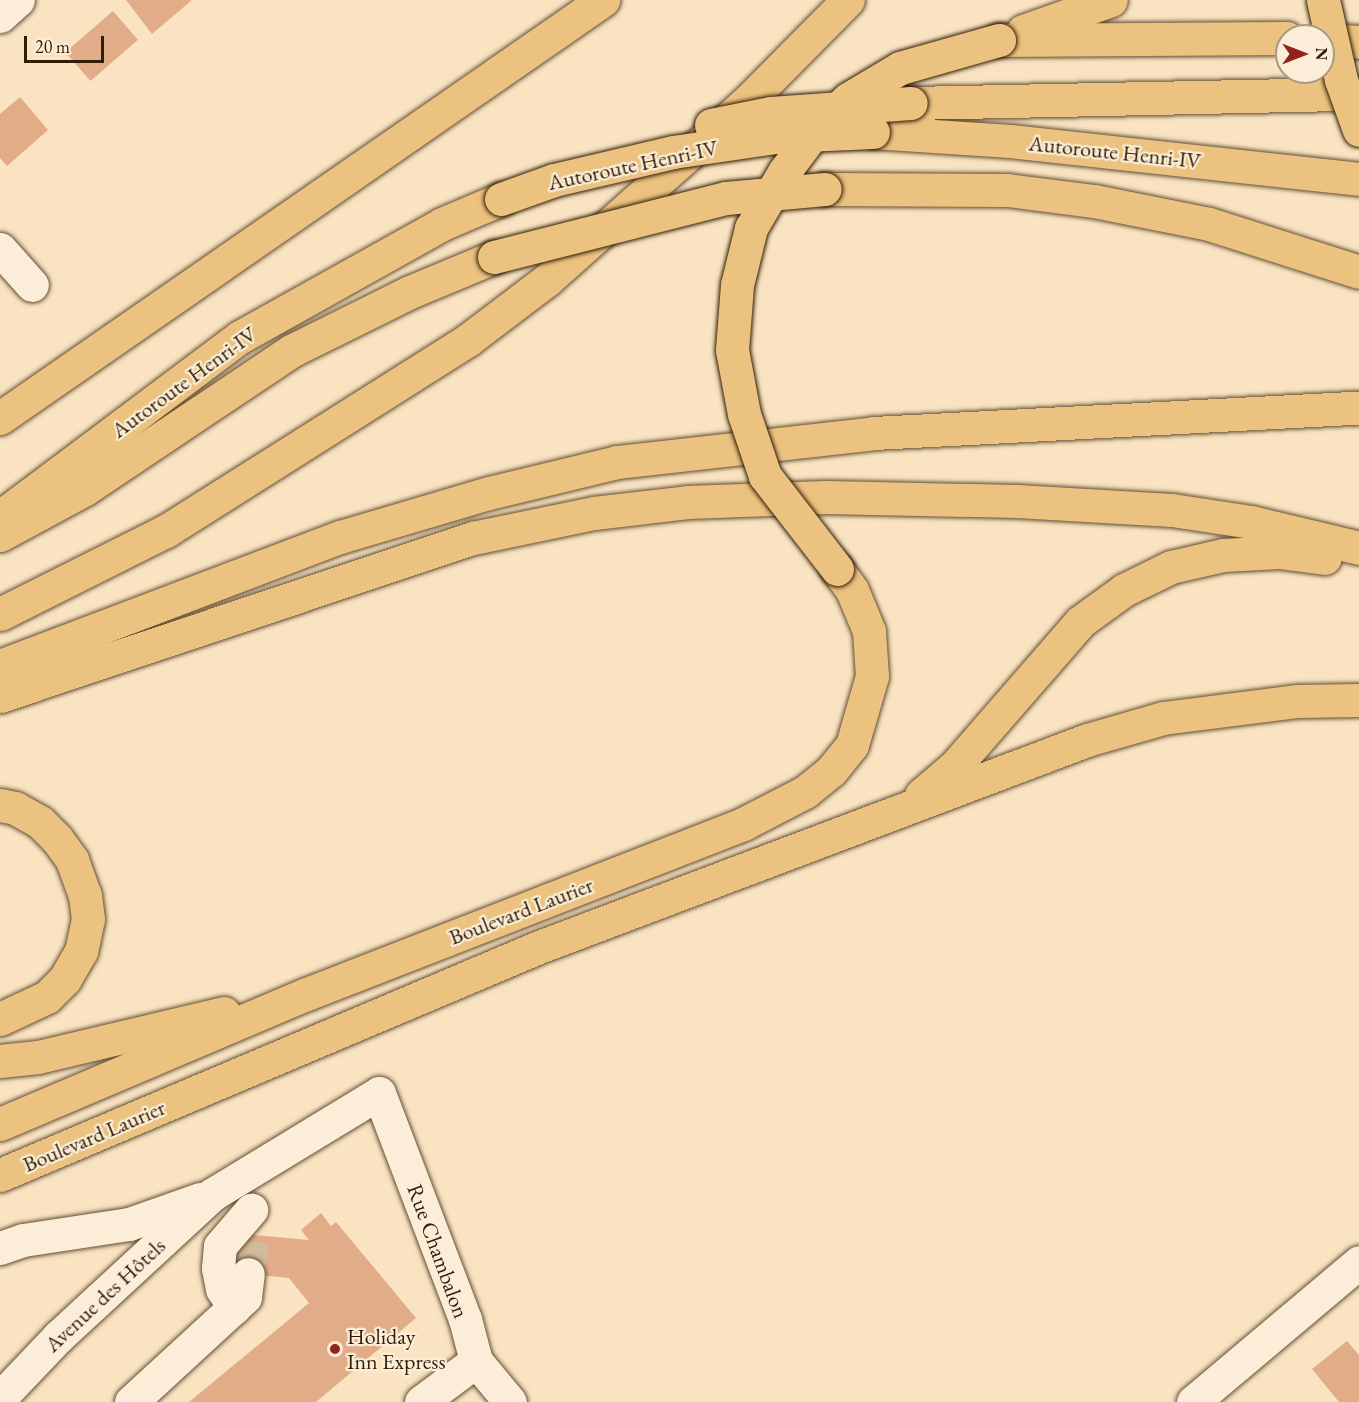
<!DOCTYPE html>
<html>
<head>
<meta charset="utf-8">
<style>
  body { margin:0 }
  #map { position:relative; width:1359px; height:1402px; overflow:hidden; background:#f9e3c1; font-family:"EB Garamond",serif }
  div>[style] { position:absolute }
  .building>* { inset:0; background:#e3ac89; transform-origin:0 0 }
  .minor-tunnel>* { height:33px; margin-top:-16.5px; transform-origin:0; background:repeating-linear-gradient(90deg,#d1bb9c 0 33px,transparent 0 49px) }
  .roads { filter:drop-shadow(0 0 2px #634e35) drop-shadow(0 0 2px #634e35) }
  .minor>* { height:33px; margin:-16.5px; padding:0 16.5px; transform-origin:16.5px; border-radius:16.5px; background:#fbedd7 }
  .highway>* { height:33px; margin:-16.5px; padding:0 16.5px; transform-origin:16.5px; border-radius:16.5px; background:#ecc280 }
  .bridges { filter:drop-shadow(0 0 2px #311d06) drop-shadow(0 0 2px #311d06) }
  .highway-bridge>* { height:33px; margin:-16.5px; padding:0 16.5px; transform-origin:16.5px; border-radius:16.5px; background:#ecc280 }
  .dots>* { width:16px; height:16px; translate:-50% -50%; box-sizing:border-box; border:3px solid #fbedd7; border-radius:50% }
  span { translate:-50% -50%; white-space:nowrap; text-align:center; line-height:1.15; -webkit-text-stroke:4.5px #fbedd7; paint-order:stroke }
  .street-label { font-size:22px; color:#311d06 }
  .poi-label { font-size:22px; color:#311d06 }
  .left { translate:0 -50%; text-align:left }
  .north { position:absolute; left:1275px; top:24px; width:60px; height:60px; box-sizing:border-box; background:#fbedd7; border:2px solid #aa9a83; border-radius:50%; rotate:90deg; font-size:16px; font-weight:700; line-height:24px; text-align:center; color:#311d06 }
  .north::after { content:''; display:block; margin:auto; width:21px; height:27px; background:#8f2418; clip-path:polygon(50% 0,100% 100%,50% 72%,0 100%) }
  .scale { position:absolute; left:24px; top:36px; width:80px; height:27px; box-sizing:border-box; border:3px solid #311d06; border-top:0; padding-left:8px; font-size:18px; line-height:21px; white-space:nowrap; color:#311d06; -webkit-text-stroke:4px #fbedd7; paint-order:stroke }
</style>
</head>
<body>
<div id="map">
  <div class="building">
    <i style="clip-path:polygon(126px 0,192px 0,152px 34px)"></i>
    <i style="left:113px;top:11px;width:38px;height:63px;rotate:49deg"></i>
    <i style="clip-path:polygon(20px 97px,48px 130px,7px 166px,0 158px,0 114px)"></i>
    <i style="clip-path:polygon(321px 1213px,331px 1226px,336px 1222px,416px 1318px,316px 1402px,189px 1402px,309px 1303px,289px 1278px,229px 1272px,233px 1233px,309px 1240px,301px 1230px)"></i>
    <i style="clip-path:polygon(1347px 1341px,1359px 1355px,1359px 1402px,1339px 1402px,1312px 1369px)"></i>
  </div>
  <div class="minor-tunnel">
    <i style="left:248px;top:1274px;width:39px;rotate:-83deg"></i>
  </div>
  <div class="roads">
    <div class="minor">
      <i style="left:0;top:16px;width:24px;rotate:-42deg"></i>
      <i style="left:0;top:249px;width:48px;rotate:48.4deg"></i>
      <i style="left:0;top:1248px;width:24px;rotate:-19deg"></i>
      <i style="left:23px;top:1240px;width:107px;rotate:-8.6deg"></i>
      <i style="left:129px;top:1224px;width:75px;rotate:-19.4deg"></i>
      <i style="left:234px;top:1308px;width:22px;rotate:-122deg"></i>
      <i style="left:222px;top:1289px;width:21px;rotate:-101deg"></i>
      <i style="left:218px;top:1268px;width:22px;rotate:-85deg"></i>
      <i style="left:220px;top:1246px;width:48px;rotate:-49.3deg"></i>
      <i style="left:0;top:1398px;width:84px;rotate:-46.4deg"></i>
      <i style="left:58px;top:1337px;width:211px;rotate:-42.7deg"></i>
      <i style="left:213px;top:1194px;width:194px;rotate:-31.3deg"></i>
      <i style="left:379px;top:1093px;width:242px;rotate:69.2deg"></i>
      <i style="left:465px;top:1319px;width:43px;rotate:75.3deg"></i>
      <i style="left:476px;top:1361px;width:53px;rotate:50.3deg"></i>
      <i style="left:131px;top:1402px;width:155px;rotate:-42.6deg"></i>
      <i style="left:245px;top:1297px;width:23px;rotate:-83deg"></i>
      <i style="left:421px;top:1402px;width:69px;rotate:-36.7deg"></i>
      <i style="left:1193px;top:1402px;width:217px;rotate:-40.1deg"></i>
    </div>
    <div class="highway">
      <i style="left:1023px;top:31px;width:93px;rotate:-19.4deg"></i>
      <i style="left:999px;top:40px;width:288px;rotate:-0.4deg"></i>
      <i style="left:1323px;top:40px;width:36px;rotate:3deg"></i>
      <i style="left:911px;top:103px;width:448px;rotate:-1.2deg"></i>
      <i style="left:873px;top:132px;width:137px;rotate:3.8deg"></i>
      <i style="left:1010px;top:141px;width:351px;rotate:6.2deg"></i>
      <i style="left:825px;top:189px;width:182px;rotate:0.3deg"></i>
      <i style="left:1007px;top:190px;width:88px;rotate:7.2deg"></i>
      <i style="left:1094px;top:201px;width:117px;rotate:11.3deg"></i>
      <i style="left:1209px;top:224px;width:157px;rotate:17.7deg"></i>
      <i style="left:0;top:418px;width:734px;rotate:-34.73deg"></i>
      <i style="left:0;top:517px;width:300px;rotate:-36.9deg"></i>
      <i style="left:240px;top:337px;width:231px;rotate:-29.2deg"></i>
      <i style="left:442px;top:224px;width:64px;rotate:-23deg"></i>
      <i style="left:0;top:535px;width:97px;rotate:-28.4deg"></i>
      <i style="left:85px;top:489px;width:248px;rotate:-33.8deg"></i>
      <i style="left:291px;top:351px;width:133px;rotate:-26.4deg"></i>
      <i style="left:410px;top:292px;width:91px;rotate:-22.6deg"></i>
      <i style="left:0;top:614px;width:186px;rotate:-26.6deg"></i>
      <i style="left:166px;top:531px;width:357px;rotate:-32.3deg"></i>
      <i style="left:468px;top:340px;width:99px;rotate:-37.2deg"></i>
      <i style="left:547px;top:280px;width:272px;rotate:-41.7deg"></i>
      <i style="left:750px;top:99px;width:139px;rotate:-45.3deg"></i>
      <i style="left:0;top:666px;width:364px;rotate:-20.8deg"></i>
      <i style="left:340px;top:537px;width:155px;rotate:-16.5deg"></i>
      <i style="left:489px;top:493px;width:132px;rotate:-13.6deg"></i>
      <i style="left:617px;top:462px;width:259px;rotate:-6.4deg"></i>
      <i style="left:874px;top:433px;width:486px;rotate:-3deg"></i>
      <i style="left:0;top:696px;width:499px;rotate:-18.5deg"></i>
      <i style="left:473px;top:538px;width:124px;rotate:-11.7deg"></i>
      <i style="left:594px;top:513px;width:94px;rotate:-6.7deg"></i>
      <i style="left:687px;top:502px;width:139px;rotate:-2.1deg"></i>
      <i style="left:826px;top:497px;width:191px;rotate:1.2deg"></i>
      <i style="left:1017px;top:501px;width:155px;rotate:3.3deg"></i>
      <i style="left:1172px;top:510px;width:80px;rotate:8.6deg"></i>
      <i style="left:1251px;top:522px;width:111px;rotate:13.5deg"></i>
      <i style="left:921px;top:795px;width:45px;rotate:-40.5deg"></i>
      <i style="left:955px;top:766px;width:191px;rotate:-49deg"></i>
      <i style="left:1080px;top:622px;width:54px;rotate:-36deg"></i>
      <i style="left:1124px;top:590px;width:52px;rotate:-26.1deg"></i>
      <i style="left:1171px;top:567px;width:53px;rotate:-13deg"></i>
      <i style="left:1223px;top:555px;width:56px;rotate:-3.1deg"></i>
      <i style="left:1279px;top:552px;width:46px;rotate:7.4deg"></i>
      <i style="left:0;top:805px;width:15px;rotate:11deg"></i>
      <i style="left:15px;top:808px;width:29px;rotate:29deg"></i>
      <i style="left:40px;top:822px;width:24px;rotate:45deg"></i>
      <i style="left:57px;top:839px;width:26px;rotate:54deg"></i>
      <i style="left:72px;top:860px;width:37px;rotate:70deg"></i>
      <i style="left:85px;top:895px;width:24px;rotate:83deg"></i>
      <i style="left:88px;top:919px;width:33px;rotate:102deg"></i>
      <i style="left:81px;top:951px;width:32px;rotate:120deg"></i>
      <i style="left:65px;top:979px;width:25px;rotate:135deg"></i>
      <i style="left:47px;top:997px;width:52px;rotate:154.9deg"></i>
      <i style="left:0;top:1061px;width:38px;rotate:-6deg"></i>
      <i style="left:38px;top:1057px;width:191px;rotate:-13.3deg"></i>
      <i style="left:0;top:1124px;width:333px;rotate:-23deg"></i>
      <i style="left:307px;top:994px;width:468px;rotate:-21.3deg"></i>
      <i style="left:743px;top:824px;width:70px;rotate:-27.3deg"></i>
      <i style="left:805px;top:792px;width:33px;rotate:-39deg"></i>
      <i style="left:831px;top:771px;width:33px;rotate:-51deg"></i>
      <i style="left:852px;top:745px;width:72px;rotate:-73.8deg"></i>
      <i style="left:872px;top:676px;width:45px;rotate:-93.8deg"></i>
      <i style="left:869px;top:631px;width:44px;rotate:-112.5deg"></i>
      <i style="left:852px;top:590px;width:26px;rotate:-126deg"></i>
      <i style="left:0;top:1175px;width:585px;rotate:-22.93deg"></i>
      <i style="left:539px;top:947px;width:586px;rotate:-20.69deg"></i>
      <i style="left:1087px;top:740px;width:79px;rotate:-16.1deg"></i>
      <i style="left:1163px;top:718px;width:136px;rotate:-7.2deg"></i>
      <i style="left:1298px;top:701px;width:61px;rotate:-0.9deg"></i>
    </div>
  </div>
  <div class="bridges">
    <div class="highway-bridge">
      <i style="left:1323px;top:0;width:82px;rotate:77.3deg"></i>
      <i style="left:1341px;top:80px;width:53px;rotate:70.2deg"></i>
      <i style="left:711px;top:125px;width:61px;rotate:-11.3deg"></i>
      <i style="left:771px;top:113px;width:140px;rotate:-4.1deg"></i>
      <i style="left:501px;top:199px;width:56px;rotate:-19.7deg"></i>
      <i style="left:554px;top:180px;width:122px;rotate:-13.2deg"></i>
      <i style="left:673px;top:152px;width:109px;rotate:-8.4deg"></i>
      <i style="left:781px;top:136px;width:92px;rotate:-2.5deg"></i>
      <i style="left:494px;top:257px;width:239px;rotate:-14.3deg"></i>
      <i style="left:726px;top:198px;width:99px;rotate:-5.2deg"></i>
      <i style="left:837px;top:569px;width:118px;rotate:-127.7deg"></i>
      <i style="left:765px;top:476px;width:65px;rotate:-108.7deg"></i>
      <i style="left:744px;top:414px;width:65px;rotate:-100.6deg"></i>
      <i style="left:732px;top:350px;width:65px;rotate:-85.6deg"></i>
      <i style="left:737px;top:285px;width:59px;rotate:-76.2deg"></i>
      <i style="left:751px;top:228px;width:65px;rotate:-59.5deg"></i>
      <i style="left:784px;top:172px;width:55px;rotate:-53.1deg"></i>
      <i style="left:817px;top:128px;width:42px;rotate:-43.1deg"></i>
      <i style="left:848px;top:99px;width:61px;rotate:-30.8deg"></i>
      <i style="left:900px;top:68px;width:103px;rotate:-15.8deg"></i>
    </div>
  </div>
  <div class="dots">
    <i style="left:335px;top:1349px;background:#8f2418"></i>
  </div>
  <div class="street-label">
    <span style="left:1115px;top:152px;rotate:6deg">Autoroute Henri-IV</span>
    <span style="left:633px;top:165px;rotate:-12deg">Autoroute Henri-IV</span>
    <span style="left:184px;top:382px;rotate:-36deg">Autoroute Henri-IV</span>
    <span style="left:521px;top:911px;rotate:-21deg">Boulevard Laurier</span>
    <span style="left:94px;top:1136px;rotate:-23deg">Boulevard Laurier</span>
    <span style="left:438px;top:1251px;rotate:70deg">Rue Chambalon</span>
    <span style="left:105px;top:1295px;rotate:-43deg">Avenue des Hôtels</span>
  </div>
  <div class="poi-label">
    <span class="left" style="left:347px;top:1349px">Holiday<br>Inn Express</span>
  </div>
  <div class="north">N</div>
  <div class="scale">20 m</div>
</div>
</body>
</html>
